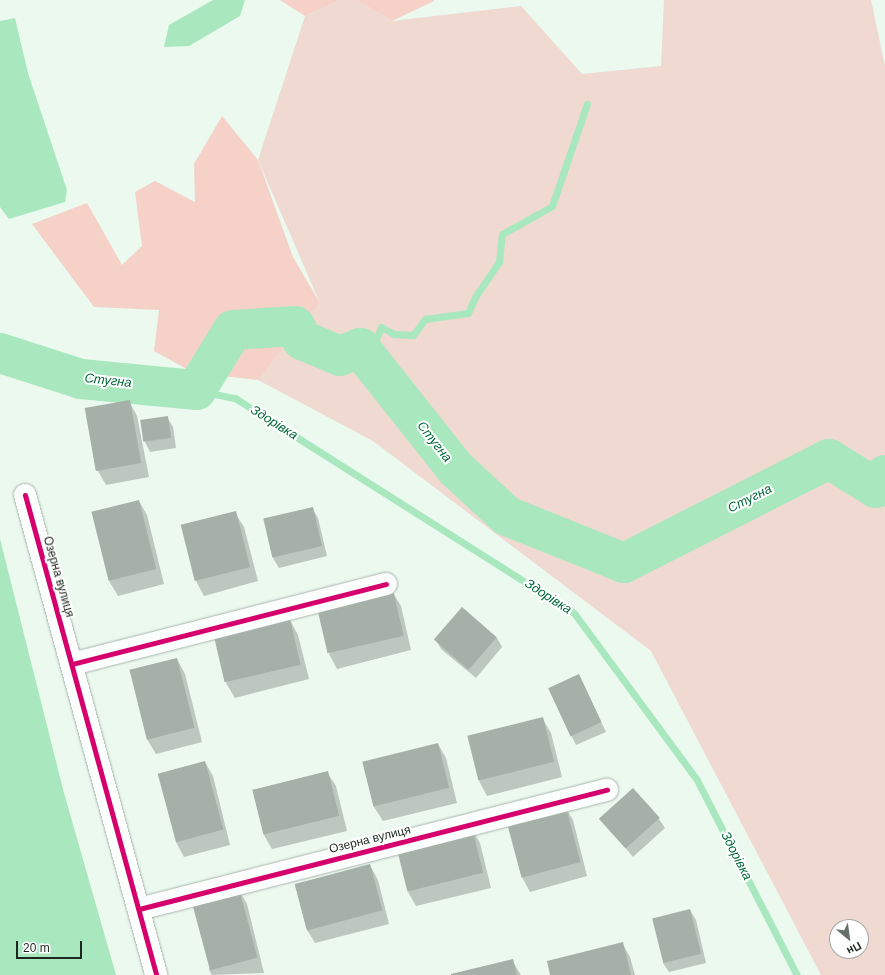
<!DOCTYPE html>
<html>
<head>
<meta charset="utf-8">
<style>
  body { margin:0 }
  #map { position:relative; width:885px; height:975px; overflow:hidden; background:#ebf9ef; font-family:Arial,sans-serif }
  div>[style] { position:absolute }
  .green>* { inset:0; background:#f0d9d1 }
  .forest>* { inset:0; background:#f5d1c8 }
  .water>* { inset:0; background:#a9e8be }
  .shadow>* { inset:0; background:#0003 }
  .stream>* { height:7px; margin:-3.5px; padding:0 3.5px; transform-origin:3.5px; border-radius:3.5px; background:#a9e8be }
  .river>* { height:40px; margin:-20px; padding:0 20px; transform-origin:20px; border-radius:20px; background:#a9e8be }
  .building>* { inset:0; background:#a4b0a8; transform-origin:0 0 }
  .roads { filter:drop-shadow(0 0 1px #aab5ad) drop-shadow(0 0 1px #aab5ad) }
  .minor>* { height:22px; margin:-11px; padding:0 11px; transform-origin:11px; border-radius:11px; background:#fcfefd }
  .cycleway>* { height:5px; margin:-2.5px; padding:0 2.5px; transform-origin:2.5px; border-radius:2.5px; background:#d6006c }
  span { translate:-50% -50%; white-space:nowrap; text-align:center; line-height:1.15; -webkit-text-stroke:4px #fff; paint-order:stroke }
  .street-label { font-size:12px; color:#1b271f }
  .water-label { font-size:13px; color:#006837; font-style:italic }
  .north { position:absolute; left:829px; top:919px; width:40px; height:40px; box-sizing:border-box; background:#fff; border:1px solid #a4a9a5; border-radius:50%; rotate:151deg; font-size:11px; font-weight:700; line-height:16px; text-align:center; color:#1b271f }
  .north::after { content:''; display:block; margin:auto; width:14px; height:18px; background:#647068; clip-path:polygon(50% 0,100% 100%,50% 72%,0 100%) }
  .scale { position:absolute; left:16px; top:941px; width:66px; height:18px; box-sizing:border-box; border:2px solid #1b271f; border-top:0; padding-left:5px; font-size:12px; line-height:14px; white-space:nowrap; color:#1b271f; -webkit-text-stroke:3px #fff; paint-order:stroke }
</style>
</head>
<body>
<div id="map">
  <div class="green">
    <i style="clip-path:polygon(evenodd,340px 0,357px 0,392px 21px,521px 6px,582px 74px,661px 66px,664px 0,871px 0,885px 66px,885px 975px,821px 975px,651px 651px,373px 441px,258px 380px,320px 303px,258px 160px,305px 16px,340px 0,837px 927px,861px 927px,861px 951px,837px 951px,837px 927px)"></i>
  </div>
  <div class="forest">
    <i style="clip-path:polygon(280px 0,340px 0,305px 16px)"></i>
    <i style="clip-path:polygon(357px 0,434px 0,434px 1px,392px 21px)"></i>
    <i style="clip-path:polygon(222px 116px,258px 160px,293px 257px,320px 303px,258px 380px,194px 373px,154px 351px,159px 310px,94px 307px,32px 224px,87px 203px,122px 265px,142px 246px,135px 192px,155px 181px,195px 202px,194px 164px)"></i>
  </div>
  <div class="water">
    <i style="clip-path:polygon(213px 0,245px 0,240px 16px,189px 46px,164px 47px,169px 25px)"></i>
    <i style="clip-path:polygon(15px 18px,28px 73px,67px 190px,65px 202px,9px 219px,0 207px,0 21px)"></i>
    <i style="clip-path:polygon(0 539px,64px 793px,116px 975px,0 975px)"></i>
  </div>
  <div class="shadow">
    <i style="clip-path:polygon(129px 401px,137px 416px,149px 477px,106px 485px,98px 471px,86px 409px)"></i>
    <i style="clip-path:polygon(167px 417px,173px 427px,176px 448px,150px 452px,145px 442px)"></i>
    <i style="clip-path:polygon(139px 501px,147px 515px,164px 584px,118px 596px,109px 581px,92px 512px)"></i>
    <i style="clip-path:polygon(312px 508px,318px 518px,327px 556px,279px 568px,273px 558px)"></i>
    <i style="clip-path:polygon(235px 513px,244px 527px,258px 581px,204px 596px,196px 581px)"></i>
    <i style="clip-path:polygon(392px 591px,401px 606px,411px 650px,337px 669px,329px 654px)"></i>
    <i style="clip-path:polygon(462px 609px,497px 638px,502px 647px,476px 678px,441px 649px,436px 640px)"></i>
    <i style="clip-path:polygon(290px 620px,298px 635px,309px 679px,235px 698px,226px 683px)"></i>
    <i style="clip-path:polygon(177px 659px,185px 674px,202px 742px,156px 754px,147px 739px)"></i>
    <i style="clip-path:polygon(579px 675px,606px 732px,576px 745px,571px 735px)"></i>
    <i style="clip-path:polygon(542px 718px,551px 733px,562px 777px,487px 796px,479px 781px)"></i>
    <i style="clip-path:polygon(438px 744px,446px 758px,457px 803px,383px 821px,374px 807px,363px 763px)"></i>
    <i style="clip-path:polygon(205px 762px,213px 776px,230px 845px,184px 857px,176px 842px)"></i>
    <i style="clip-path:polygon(327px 772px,336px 786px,347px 831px,272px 849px,264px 835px,253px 791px)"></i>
    <i style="clip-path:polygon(564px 805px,573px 820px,587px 876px,530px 892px,522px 877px)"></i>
    <i style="clip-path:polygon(601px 819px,659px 819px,665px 828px,633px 857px)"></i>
    <i style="clip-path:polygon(472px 829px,480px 843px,491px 888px,416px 906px,408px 892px)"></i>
    <i style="clip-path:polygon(370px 865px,378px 880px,389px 924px,315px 943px,306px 928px,295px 884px)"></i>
    <i style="clip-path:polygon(239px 890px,247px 904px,264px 973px,212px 975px,209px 970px)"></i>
    <i style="clip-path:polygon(690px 910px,696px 920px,706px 963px,669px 972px,663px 963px)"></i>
    <i style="clip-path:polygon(622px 943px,630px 957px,635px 975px,551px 975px)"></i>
    <i style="clip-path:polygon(512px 960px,521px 975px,453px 975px)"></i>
  </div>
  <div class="stream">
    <i style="left:360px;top:348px;width:12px;rotate:-85deg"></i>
    <i style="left:361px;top:336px;width:15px;rotate:11deg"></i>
    <i style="left:376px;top:339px;width:13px;rotate:-67deg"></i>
    <i style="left:381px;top:327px;width:15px;rotate:28deg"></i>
    <i style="left:394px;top:334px;width:19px;rotate:3deg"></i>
    <i style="left:413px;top:335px;width:20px;rotate:-53deg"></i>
    <i style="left:425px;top:319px;width:43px;rotate:-7.9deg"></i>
    <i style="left:468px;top:313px;width:17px;rotate:-66deg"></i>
    <i style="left:475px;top:297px;width:42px;rotate:-55.6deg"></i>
    <i style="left:499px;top:262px;width:28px;rotate:-84deg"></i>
    <i style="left:502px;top:234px;width:57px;rotate:-29.2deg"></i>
    <i style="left:552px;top:206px;width:108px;rotate:-71.1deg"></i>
    <i style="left:196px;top:390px;width:40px;rotate:12deg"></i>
    <i style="left:235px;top:398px;width:401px;rotate:32.4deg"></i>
    <i style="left:574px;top:613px;width:207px;rotate:53.6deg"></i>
    <i style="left:697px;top:780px;width:219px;rotate:62.9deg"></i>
  </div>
  <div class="river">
    <i style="left:0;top:353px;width:85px;rotate:17.8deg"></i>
    <i style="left:81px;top:379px;width:116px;rotate:5.5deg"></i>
    <i style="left:196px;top:390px;width:70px;rotate:-58.3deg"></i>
    <i style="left:233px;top:330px;width:62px;rotate:-3.7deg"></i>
    <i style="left:295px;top:326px;width:16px;rotate:63deg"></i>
    <i style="left:302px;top:340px;width:41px;rotate:22.8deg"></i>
    <i style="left:340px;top:356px;width:22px;rotate:-22deg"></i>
    <i style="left:360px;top:348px;width:154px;rotate:51.6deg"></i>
    <i style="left:456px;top:469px;width:69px;rotate:42.7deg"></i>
    <i style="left:507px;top:516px;width:126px;rotate:21.9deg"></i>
    <i style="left:624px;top:563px;width:230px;rotate:-26.9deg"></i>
    <i style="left:829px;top:459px;width:55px;rotate:31.7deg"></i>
    <i style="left:876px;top:488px;width:16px;rotate:-55deg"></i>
  </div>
  <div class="building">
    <i style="left:130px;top:400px;width:64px;height:46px;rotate:80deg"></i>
    <i style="left:168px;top:416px;width:22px;height:28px;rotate:82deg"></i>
    <i style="left:139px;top:500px;width:71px;height:49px;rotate:76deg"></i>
    <i style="left:313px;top:507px;width:40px;height:51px;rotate:77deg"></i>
    <i style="left:236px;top:511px;width:58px;height:57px;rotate:76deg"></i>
    <i style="left:393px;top:590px;width:47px;height:78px;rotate:77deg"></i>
    <i style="left:462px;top:607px;width:46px;height:43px;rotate:41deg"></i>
    <i style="left:290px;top:619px;width:47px;height:78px;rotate:77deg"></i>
    <i style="left:177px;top:658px;width:72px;height:49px;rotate:76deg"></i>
    <i style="left:579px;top:674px;width:53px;height:34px;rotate:65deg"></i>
    <i style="left:543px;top:717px;width:46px;height:78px;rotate:76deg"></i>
    <i style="left:438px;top:743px;width:46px;height:78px;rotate:76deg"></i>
    <i style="left:205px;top:761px;width:71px;height:49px;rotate:75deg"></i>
    <i style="left:328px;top:771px;width:46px;height:78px;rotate:76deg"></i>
    <i style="left:633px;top:788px;width:40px;height:46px;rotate:48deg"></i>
    <i style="left:565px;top:804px;width:60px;height:61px;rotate:75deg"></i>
    <i style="left:472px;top:828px;width:46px;height:78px;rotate:76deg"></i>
    <i style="left:370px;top:864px;width:48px;height:78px;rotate:75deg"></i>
    <i style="left:239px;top:889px;width:71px;height:49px;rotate:75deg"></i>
    <i style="left:690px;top:909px;width:46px;height:39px;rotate:76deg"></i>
    <i style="clip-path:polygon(623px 942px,631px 975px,550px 975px,547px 961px)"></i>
    <i style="clip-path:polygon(513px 959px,517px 975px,451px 975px,451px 974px)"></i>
  </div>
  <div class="roads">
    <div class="minor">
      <i style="left:25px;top:495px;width:498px;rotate:74.7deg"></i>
      <i style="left:72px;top:664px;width:324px;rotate:-14.3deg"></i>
      <i style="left:139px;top:909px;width:483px;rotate:-14.3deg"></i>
    </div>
  </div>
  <div class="cycleway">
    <i style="left:25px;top:495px;width:498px;rotate:74.7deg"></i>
    <i style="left:72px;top:664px;width:324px;rotate:-14.3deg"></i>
    <i style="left:139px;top:909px;width:483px;rotate:-14.3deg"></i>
  </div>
  <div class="street-label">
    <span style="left:58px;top:577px;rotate:74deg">Озерна вулиця</span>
    <span style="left:370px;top:840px;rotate:-14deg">Озерна вулиця</span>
  </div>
  <div class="water-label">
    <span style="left:108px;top:381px;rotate:6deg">Стугна</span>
    <span style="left:274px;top:423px;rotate:32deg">Здорівка</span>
    <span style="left:434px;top:442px;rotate:52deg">Стугна</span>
    <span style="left:750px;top:499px;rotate:-27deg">Стугна</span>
    <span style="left:548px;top:597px;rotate:33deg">Здорівка</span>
    <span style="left:736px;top:856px;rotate:63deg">Здорівка</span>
  </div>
  <div class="north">Пн</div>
  <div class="scale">20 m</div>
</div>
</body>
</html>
